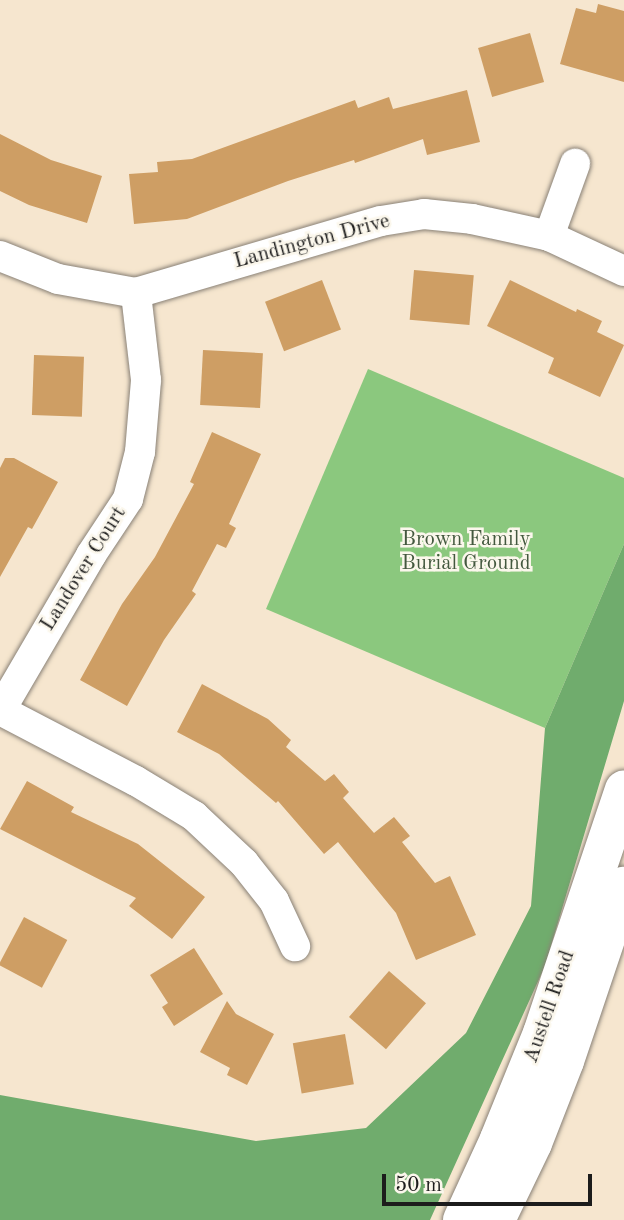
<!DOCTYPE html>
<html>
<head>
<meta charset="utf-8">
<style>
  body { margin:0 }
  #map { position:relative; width:624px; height:1220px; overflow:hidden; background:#f6e6cf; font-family:"Old Standard TT",serif }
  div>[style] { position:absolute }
  .green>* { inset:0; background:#8bc87e }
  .forest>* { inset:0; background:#70ac6d }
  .building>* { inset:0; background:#ce9e64; transform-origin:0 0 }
  .roads { filter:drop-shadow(0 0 2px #898176) drop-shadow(0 0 2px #898176) }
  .street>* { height:30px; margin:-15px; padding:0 15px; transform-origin:15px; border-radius:15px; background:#fff }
  .primary>* { height:38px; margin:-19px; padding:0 19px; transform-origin:19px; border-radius:19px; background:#fff }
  span { translate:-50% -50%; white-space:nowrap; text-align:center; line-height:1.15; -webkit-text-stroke:5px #fbf7ec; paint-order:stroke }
  .street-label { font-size:21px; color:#1c1c1c }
  .park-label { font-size:21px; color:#43583e }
  .scale { position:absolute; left:382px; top:1174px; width:210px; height:32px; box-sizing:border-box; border:4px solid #1c1c1c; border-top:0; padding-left:9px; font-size:21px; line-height:24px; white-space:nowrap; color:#1c1c1c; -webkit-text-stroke:5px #fbf7ec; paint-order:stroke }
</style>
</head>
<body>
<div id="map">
  <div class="green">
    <i style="clip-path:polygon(368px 369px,624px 478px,624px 544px,545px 728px,266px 609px)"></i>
  </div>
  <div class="forest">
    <i style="clip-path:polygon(624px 544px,624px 701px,545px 966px,430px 1220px,0 1220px,0 1095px,256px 1141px,366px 1128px,466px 1033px,531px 906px,545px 728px)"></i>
  </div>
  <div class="building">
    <i style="clip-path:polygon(598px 4px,624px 11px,624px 82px,560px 64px,576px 8px,596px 13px)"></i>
    <i style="left:530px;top:33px;width:51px;height:54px;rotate:74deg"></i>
    <i style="clip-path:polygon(467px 90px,480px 142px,427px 155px,423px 139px,355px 163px,354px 160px,288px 181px,187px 219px,134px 224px,129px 174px,158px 172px,157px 162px,192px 159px,355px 100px,358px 108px,389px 97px,393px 109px)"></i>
    <i style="clip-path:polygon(0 134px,51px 160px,102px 176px,87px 223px,29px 205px,0 191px)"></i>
    <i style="left:414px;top:270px;width:60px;height:50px;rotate:5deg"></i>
    <i style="left:322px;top:280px;width:53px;height:61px;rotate:69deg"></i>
    <i style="clip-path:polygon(510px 280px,576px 312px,577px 309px,602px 321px,597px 332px,624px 345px,600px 397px,548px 373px,554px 358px,487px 326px)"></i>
    <i style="left:203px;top:350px;width:60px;height:55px;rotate:3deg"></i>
    <i style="left:34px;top:355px;width:50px;height:60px;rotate:2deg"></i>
    <i style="clip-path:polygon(212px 432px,261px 454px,229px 524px,236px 528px,226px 548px,217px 544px,192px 591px,196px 594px,164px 640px,127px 706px,80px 680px,122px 604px,155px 557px,194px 484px,190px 482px)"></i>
    <i style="clip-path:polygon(5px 458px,14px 458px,58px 482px,32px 529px,28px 527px,0 577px,0 468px)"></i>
    <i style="clip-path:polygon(202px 684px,268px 719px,291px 740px,286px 747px,325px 781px,334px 774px,349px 792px,343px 798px,374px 833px,394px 817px,410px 836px,402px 842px,435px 883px,450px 876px,476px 935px,416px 960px,396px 913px,338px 842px,324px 854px,278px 801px,276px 803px,219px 754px,177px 732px)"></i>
    <i style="clip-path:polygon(27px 781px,74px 807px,71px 812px,138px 844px,205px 897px,172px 939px,129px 906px,136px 898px,0 829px)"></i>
    <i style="left:24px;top:917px;width:49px;height:54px;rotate:28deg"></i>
    <i style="clip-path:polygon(194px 948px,223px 994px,174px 1026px,162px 1007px,168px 1003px,150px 975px)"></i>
    <i style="left:389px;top:971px;width:49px;height:61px;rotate:41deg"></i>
    <i style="clip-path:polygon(227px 1001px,236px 1014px,274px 1034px,247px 1085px,227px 1075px,230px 1068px,200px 1052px)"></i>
    <i style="left:345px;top:1034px;width:51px;height:53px;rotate:80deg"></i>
  </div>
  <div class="roads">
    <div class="street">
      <i style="left:549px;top:236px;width:77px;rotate:-70.1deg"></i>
      <i style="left:0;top:256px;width:62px;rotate:21.6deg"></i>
      <i style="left:58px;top:279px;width:79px;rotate:10.2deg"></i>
      <i style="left:136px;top:293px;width:255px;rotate:-16.4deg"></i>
      <i style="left:381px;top:221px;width:44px;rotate:-9.2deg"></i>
      <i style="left:424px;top:214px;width:48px;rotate:5.9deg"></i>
      <i style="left:472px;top:219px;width:79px;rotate:12.4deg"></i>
      <i style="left:549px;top:236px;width:83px;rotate:25deg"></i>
      <i style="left:0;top:710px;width:153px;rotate:27.6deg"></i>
      <i style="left:136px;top:781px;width:68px;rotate:31.1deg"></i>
      <i style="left:194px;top:816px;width:69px;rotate:43.2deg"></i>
      <i style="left:244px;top:863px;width:48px;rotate:51.7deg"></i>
      <i style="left:274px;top:901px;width:50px;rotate:65deg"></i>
      <i style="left:0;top:711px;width:181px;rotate:-59.7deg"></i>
      <i style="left:91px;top:555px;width:67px;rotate:-56.5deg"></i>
      <i style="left:128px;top:499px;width:49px;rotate:-75.7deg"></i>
      <i style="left:140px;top:452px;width:72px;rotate:-85.2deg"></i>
      <i style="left:146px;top:380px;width:88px;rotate:-96.6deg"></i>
    </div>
    <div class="primary">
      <i style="left:462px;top:1220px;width:89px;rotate:-65.4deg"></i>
      <i style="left:499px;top:1139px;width:114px;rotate:-67.9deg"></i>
      <i style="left:542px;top:1033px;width:257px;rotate:-71.4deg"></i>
      <i style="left:496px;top:1220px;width:85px;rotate:-64.3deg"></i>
      <i style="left:533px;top:1143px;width:88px;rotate:-68.7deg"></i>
      <i style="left:565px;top:1061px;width:185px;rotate:-71.4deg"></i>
    </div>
  </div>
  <div class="street-label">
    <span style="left:312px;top:242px;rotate:-15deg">Landington Drive</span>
    <span style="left:84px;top:569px;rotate:-58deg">Landover Court</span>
    <span style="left:550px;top:1007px;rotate:-71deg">Austell Road</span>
  </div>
  <div class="park-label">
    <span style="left:466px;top:552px">Brown Family<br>Burial Ground</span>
  </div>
  <div class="scale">50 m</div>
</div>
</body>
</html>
